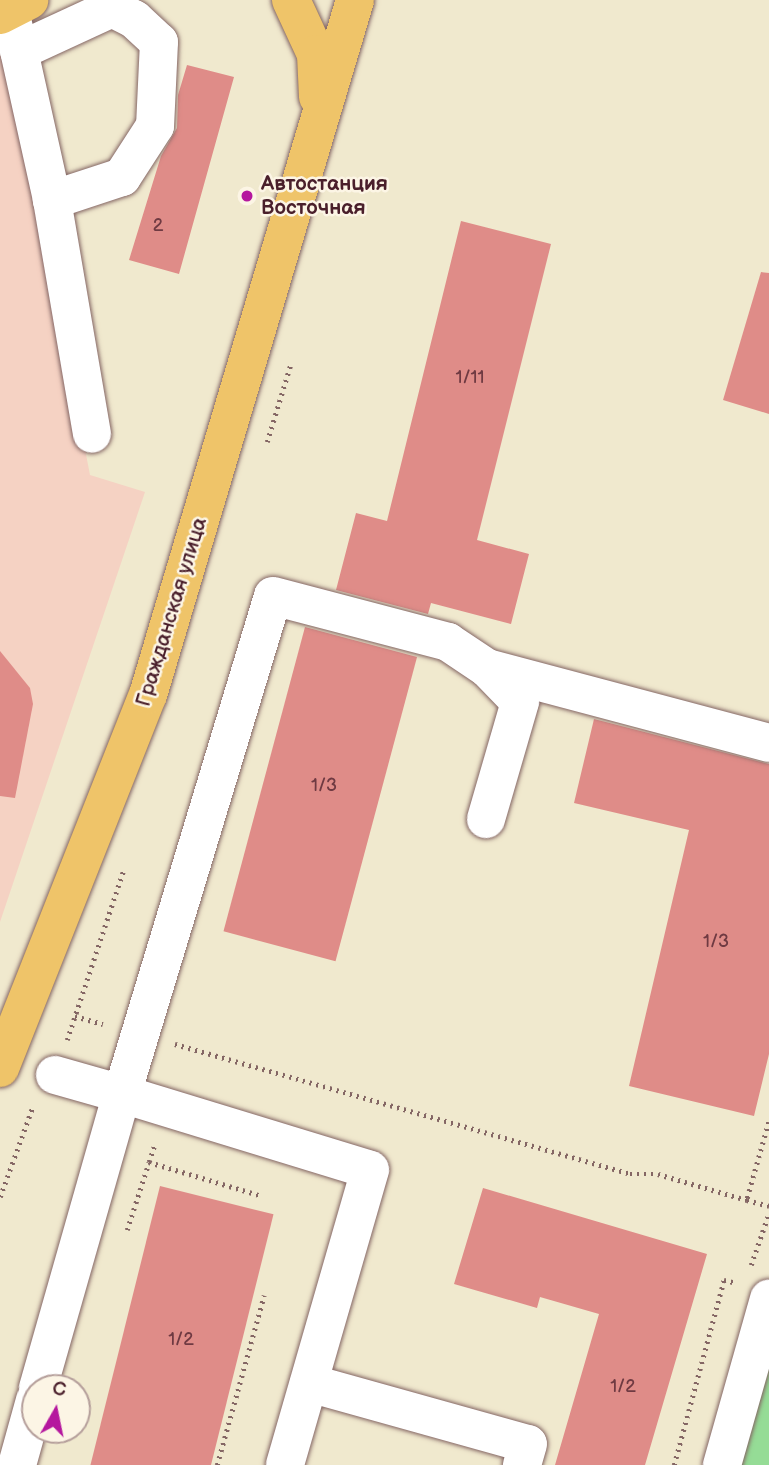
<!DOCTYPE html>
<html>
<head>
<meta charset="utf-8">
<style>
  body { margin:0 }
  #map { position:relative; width:769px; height:1465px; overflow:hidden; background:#f0e9ce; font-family:"Balsamiq Sans",sans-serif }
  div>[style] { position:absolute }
  .built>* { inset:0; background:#f5d2c3 }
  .green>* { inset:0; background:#95dc96 }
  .building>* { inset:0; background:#df8c88; transform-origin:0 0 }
  .path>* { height:4.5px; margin-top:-2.25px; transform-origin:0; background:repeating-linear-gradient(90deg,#846664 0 2px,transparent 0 7px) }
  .roads { filter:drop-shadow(0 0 2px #846664) drop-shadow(0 0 2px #846664) }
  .minor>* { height:38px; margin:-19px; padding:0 19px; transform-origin:19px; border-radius:19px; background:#fff }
  .major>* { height:38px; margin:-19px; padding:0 19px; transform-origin:19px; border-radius:19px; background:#efc469 }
  .dots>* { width:19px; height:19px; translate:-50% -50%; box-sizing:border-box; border:4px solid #fcf5e5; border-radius:50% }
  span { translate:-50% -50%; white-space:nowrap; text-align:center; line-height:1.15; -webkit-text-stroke:5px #fcf5e5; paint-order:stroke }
  .number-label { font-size:18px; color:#6f3a42 }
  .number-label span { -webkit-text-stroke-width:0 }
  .poi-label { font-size:21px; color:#4a1f2b; font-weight:700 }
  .left { translate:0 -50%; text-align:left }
  .street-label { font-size:21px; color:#4a1f2b }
  .north { position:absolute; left:21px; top:1374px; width:70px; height:70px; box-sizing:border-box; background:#fcf5e5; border:2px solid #b59f9b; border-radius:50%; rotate:9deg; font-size:19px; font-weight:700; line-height:28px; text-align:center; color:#4a1f2b }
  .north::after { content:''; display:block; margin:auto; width:24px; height:32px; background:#b5179e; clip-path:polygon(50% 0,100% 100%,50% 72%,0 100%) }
</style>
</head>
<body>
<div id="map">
  <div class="built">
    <i style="clip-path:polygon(4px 29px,90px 475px,145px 492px,0 922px,0 31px)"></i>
  </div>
  <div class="green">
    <i style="clip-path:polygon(769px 1321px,769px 1465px,729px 1465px)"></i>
  </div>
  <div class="building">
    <i style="clip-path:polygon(187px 65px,234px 77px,179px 274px,129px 260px,161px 156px,177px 128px,178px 95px)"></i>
    <i style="clip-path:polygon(461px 221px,551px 244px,477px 540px,529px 554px,511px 624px,431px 603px,428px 614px,336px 590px,356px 513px,387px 521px)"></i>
    <i style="clip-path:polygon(761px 272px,769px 273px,769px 414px,723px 400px)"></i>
    <i style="left:305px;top:627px;width:116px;height:315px;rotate:15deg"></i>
    <i style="clip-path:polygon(0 651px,30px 688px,33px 704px,15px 798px,0 796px)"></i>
    <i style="clip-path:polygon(594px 719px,769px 764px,769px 1054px,754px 1116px,629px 1086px,689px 830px,574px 803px)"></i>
    <i style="left:160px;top:1186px;width:117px;height:288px;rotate:14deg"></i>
    <i style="clip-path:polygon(483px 1188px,707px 1254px,645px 1465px,555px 1465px,599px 1314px,540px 1297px,537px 1308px,454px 1284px)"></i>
  </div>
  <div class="path">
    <i style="left:267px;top:442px;width:83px;rotate:-73.1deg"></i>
    <i style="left:75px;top:1016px;width:29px;rotate:16deg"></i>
    <i style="left:67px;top:1040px;width:180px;rotate:-71.6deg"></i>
    <i style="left:175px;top:1044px;width:473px;rotate:15.9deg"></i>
    <i style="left:630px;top:1174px;width:28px"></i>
    <i style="left:658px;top:1174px;width:93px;rotate:16.3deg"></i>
    <i style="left:769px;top:1122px;width:81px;rotate:105.8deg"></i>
    <i style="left:747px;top:1200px;width:23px;rotate:15deg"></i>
    <i style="left:149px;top:1162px;width:20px;rotate:-72deg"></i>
    <i style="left:0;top:1197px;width:97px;rotate:-70.1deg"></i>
    <i style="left:127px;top:1230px;width:71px;rotate:-72.1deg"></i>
    <i style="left:149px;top:1162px;width:115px;rotate:16.7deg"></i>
    <i style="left:751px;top:1265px;width:55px;rotate:-70.9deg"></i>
    <i style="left:217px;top:1465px;width:176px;rotate:-74.5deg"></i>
    <i style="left:674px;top:1465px;width:192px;rotate:-74.9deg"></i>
    <i style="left:724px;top:1280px;width:13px;rotate:13deg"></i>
  </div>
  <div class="roads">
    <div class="minor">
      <i style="left:10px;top:10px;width:195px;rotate:77.5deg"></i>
      <i style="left:52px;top:200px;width:237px;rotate:80.3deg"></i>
      <i style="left:19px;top:51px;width:102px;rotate:-24.8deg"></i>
      <i style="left:112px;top:8px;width:25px;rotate:27deg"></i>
      <i style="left:134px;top:19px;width:34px;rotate:43deg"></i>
      <i style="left:159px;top:42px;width:84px;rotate:92.7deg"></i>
      <i style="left:155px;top:126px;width:61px;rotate:122.9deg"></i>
      <i style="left:122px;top:177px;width:74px;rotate:161.8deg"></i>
      <i style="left:487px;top:668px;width:292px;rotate:14.9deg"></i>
      <i style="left:55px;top:1075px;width:70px;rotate:15.8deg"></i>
      <i style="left:122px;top:1094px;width:520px;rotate:-73.13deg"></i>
      <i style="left:273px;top:596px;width:181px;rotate:14.7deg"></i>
      <i style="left:448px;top:642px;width:47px;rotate:33.7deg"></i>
      <i style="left:487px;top:668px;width:47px;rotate:45.9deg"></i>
      <i style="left:520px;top:702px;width:122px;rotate:106.2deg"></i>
      <i style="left:309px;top:1383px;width:227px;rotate:15.6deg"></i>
      <i style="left:528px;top:1444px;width:22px;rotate:106deg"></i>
      <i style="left:38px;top:1388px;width:306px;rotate:-74.1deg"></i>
      <i style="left:122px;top:1094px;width:259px;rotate:17deg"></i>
      <i style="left:370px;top:1170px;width:307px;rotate:106.1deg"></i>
      <i style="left:17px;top:1465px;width:67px;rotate:-74.5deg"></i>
      <i style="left:722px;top:1465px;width:173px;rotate:-74.2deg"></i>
    </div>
    <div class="major">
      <i style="left:291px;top:0;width:60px;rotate:65.2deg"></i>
      <i style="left:316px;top:54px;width:43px;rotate:87.3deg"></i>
      <i style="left:0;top:15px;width:33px;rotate:-27deg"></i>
      <i style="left:0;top:1068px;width:401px;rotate:-68.4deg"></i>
      <i style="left:148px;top:695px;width:725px;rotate:-73.41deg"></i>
    </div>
  </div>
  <div class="dots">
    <i style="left:247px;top:196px;background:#b5179e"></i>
  </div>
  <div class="number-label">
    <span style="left:158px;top:226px">2</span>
    <span style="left:470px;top:378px">1/11</span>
    <span style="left:324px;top:786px">1/3</span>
    <span style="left:716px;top:942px">1/3</span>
    <span style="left:181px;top:1340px">1/2</span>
    <span style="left:623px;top:1387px">1/2</span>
  </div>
  <div class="poi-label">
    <span class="left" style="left:261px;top:196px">Автостанция<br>Восточная</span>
  </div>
  <div class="street-label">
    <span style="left:172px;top:612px;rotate:-73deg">Гражданская улица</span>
  </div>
  <div class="north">С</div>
</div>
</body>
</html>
